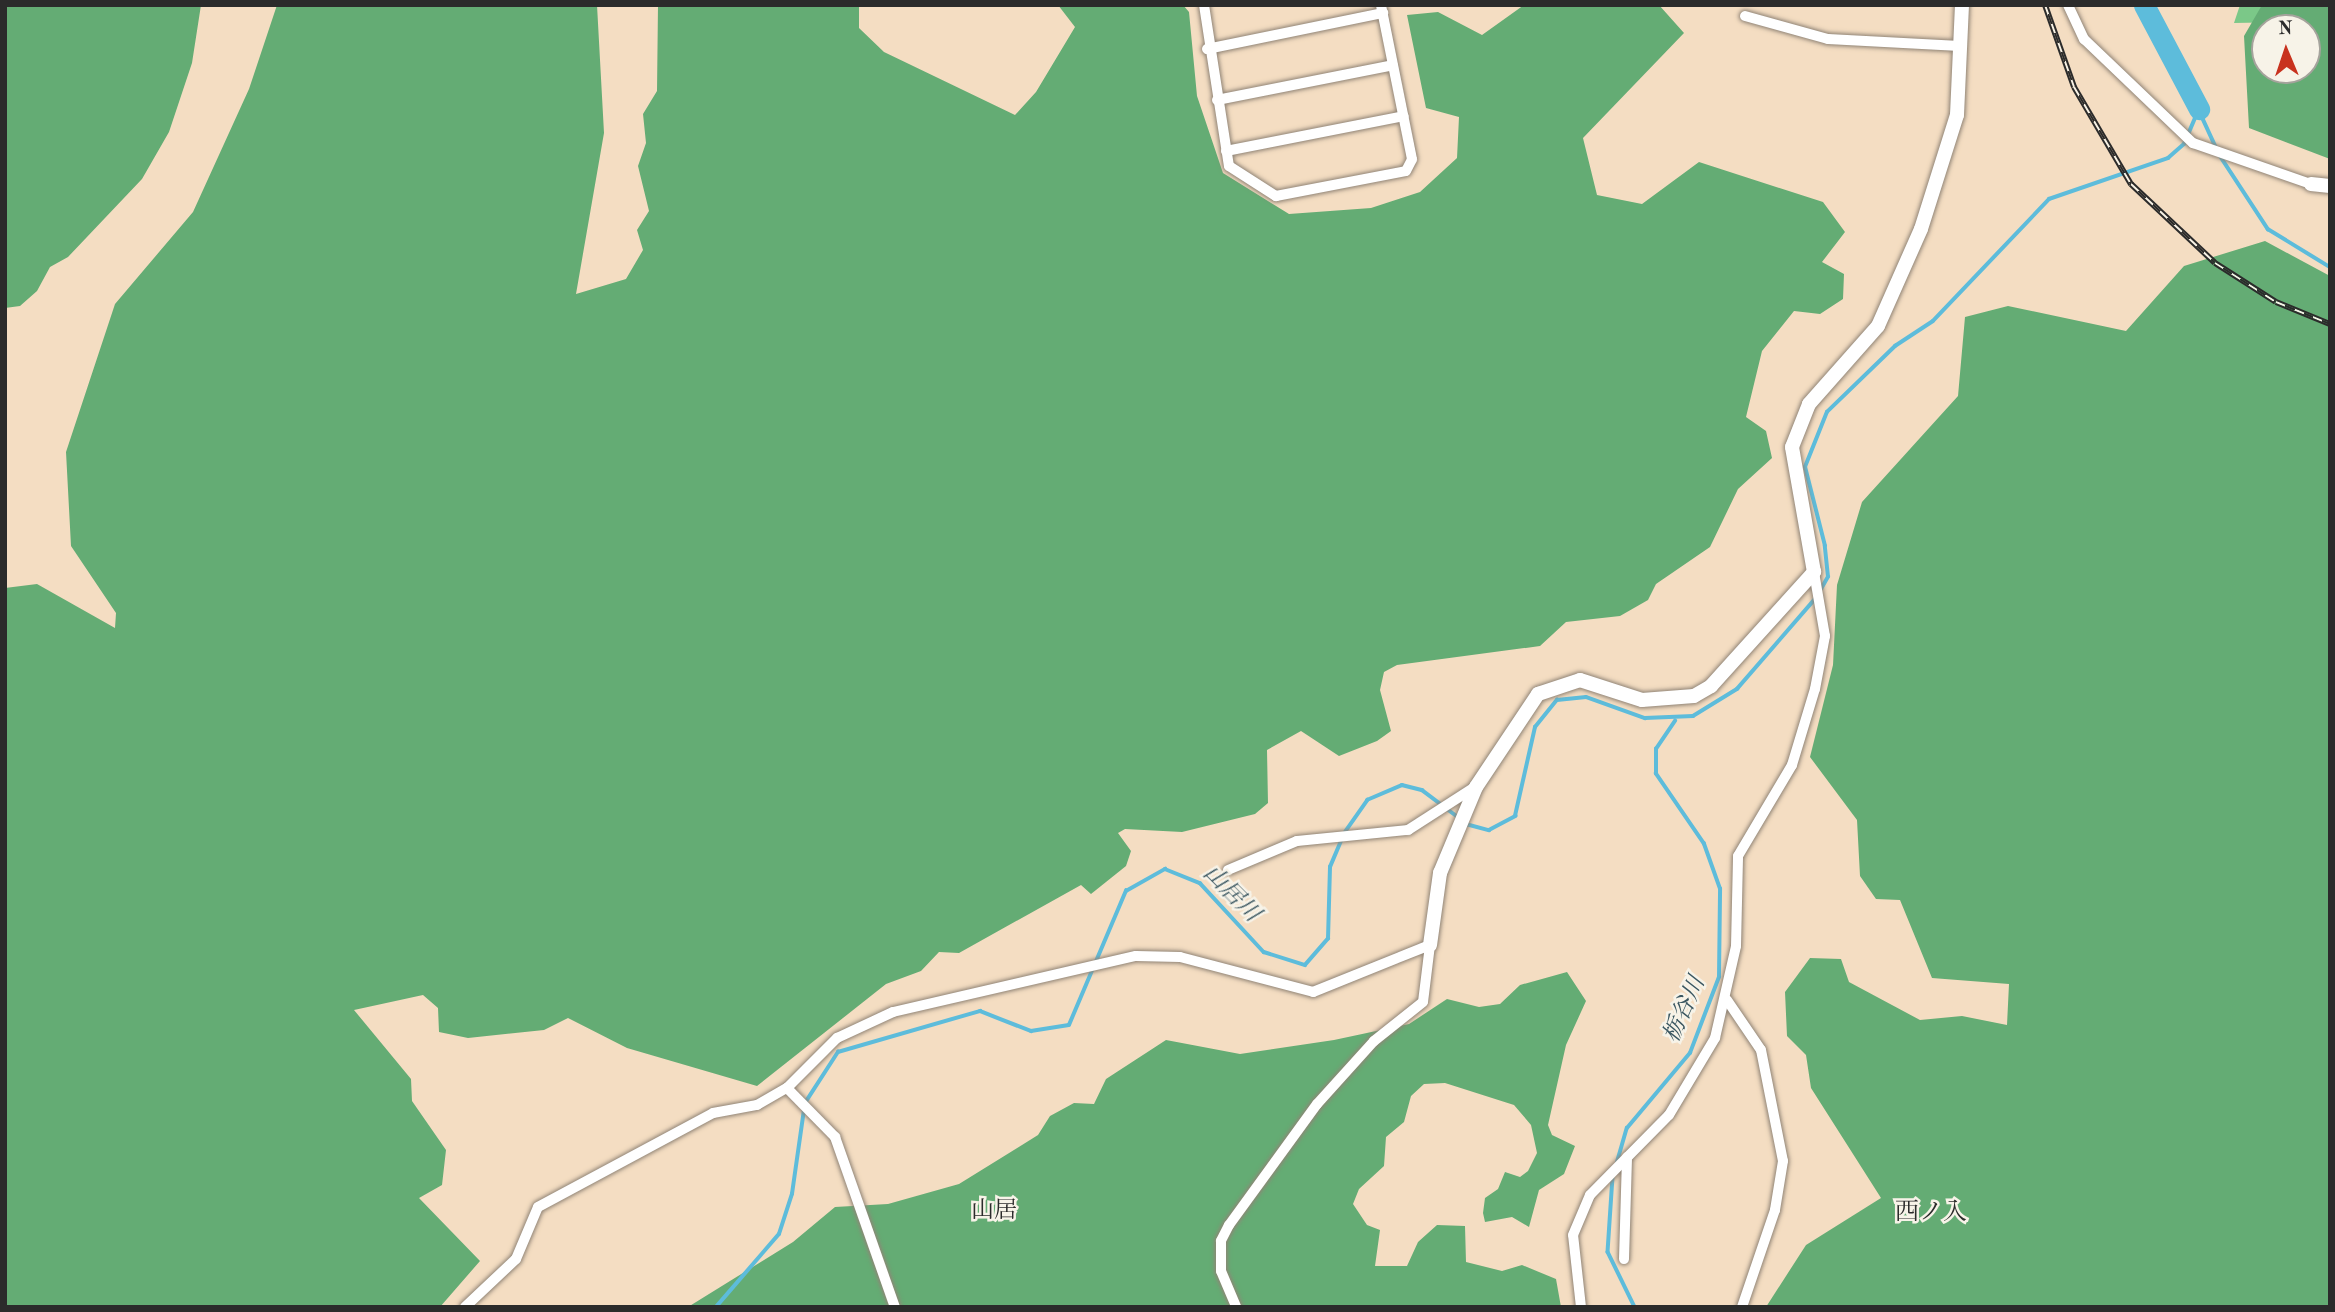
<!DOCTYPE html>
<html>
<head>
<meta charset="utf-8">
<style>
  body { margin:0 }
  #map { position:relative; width:2335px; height:1312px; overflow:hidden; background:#f4ddc2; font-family:"Old Standard TT","Noto Serif JP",serif }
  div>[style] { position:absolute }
  .green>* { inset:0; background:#7bc888 }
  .forest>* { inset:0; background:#64ac74 }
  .stream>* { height:3.5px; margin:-1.75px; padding:0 1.75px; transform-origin:1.75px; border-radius:1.75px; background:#5dbcdb }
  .river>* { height:21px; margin:-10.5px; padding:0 10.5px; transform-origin:10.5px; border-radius:10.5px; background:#5dbcdb }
  .roads { filter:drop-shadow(0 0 2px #908476) drop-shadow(0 0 2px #908476) }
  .minor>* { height:10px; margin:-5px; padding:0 5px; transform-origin:5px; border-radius:5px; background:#fff }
  .tertiary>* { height:14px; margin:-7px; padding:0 7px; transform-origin:7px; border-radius:7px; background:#fff }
  .rail>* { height:6px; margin-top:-3px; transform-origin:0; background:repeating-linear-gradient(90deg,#f7f3e8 0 10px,#2b2b2b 0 20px); box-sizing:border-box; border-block:2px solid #2b2b2b }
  span { translate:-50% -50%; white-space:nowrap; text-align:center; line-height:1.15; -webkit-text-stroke:5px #f7f3e8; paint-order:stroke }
  .water-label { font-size:23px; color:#3a5660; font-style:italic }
  .neighbourhood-label { font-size:23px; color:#2b2b2b }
  .quarter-label { font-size:24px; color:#2b2b2b }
  .frame { position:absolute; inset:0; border:7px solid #2b2b2b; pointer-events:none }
  .north { position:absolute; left:2251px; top:14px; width:70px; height:70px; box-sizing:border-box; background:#f7f3e8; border:2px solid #a5a39c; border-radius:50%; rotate:358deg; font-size:19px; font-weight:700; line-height:28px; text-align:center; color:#2b2b2b }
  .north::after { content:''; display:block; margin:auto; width:24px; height:32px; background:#c8321e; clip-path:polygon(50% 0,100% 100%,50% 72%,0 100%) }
</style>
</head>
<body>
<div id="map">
  <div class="green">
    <i style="clip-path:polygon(2240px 5px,2330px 5px,2330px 21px,2234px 23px)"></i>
  </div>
  <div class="forest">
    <i style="clip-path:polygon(5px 5px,201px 5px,192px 63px,169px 132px,142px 179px,68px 257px,50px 267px,37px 291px,20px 306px,5px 308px)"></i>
    <i style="clip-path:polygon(277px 5px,597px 5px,604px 133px,576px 294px,626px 279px,643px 250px,637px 230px,649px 211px,638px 166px,646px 143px,643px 114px,657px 91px,658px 5px,859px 5px,859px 28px,884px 52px,1015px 115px,1036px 92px,1075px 27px,1058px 5px,1183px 5px,1189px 12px,1197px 96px,1223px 173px,1289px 214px,1371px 208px,1420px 192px,1457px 158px,1459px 117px,1426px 108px,1407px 15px,1438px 12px,1482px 35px,1524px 5px,1659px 5px,1684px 33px,1583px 138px,1597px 195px,1642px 204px,1699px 162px,1823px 202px,1845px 232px,1822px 262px,1844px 274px,1843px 299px,1820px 314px,1794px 311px,1762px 351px,1746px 417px,1766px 431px,1772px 458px,1738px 489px,1710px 547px,1656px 584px,1648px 600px,1620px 616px,1566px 622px,1540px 646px,1397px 665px,1384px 672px,1380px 690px,1391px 731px,1377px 741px,1339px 756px,1301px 731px,1267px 750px,1268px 803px,1255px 814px,1182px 832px,1125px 829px,1118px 833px,1131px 851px,1126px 866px,1091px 894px,1081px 885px,959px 953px,939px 952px,921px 971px,886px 984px,757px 1086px,627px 1048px,568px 1018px,544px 1030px,468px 1038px,439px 1032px,438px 1008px,423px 995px,354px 1010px,411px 1079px,412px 1101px,446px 1150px,442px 1185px,419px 1198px,480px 1261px,440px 1307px,5px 1307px,5px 588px,37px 584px,115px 628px,116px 613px,71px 546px,66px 452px,115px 304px,193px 212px,249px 89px)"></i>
    <i style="clip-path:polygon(evenodd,2262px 5px,2330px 5px,2330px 159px,2249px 128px,2244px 36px,2262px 5px,2265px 28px,2307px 28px,2307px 70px,2265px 70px,2265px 28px)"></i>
    <i style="clip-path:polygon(2265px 241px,2330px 276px,2330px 1307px,1766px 1307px,1806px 1245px,1881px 1198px,1811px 1088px,1806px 1055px,1787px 1036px,1785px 992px,1810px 958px,1841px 959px,1849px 982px,1920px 1020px,1962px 1016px,2007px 1025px,2009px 984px,1932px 978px,1900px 900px,1876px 899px,1860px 876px,1857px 820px,1810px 757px,1833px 665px,1837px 585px,1862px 502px,1958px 396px,1965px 317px,2008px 306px,2126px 331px,2184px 266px)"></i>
    <i style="clip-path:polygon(1567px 972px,1586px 1001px,1566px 1045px,1548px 1125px,1552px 1135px,1575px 1146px,1564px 1174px,1539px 1190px,1529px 1227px,1512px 1217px,1485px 1222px,1483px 1213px,1485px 1198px,1498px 1189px,1505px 1172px,1520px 1177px,1528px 1171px,1537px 1153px,1531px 1125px,1514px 1105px,1445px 1083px,1424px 1084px,1411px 1096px,1404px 1122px,1386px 1137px,1384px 1166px,1359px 1189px,1353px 1204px,1367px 1225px,1380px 1230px,1375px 1266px,1407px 1266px,1418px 1242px,1437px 1225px,1465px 1226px,1466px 1262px,1502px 1271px,1522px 1265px,1556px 1279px,1561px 1307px,688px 1307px,793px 1242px,835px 1207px,888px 1204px,959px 1184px,1038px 1135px,1050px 1116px,1074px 1103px,1094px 1104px,1106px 1079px,1166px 1040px,1240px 1054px,1334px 1040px,1409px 1024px,1447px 999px,1479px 1007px,1500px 1004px,1520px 985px)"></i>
  </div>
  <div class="stream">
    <i style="left:2199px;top:110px;width:41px;rotate:65.3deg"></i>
    <i style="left:2219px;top:154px;width:90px;rotate:56.8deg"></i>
    <i style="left:2268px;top:229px;width:73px;rotate:31.5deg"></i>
    <i style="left:1821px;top:589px;width:14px;rotate:-60deg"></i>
    <i style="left:1828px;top:577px;width:31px;rotate:-96deg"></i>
    <i style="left:1825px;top:546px;width:81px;rotate:-104.2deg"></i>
    <i style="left:1805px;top:467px;width:59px;rotate:-68.2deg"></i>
    <i style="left:1827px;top:412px;width:95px;rotate:-44.1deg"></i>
    <i style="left:1895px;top:346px;width:45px;rotate:-33.3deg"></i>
    <i style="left:1933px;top:321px;width:168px;rotate:-46.4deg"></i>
    <i style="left:2049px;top:199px;width:126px;rotate:-19deg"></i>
    <i style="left:2168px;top:158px;width:21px;rotate:-41deg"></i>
    <i style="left:2184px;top:144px;width:38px;rotate:-67deg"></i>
    <i style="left:1466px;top:824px;width:24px;rotate:15deg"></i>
    <i style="left:1489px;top:830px;width:30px;rotate:-28deg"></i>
    <i style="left:1515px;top:816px;width:91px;rotate:-77.3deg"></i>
    <i style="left:1535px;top:727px;width:35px;rotate:-51deg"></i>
    <i style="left:1557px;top:700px;width:29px;rotate:-6deg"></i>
    <i style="left:1586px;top:697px;width:63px;rotate:19.6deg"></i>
    <i style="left:1645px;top:718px;width:48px;rotate:-2.4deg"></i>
    <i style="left:1693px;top:716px;width:52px;rotate:-31.5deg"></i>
    <i style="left:1737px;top:689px;width:119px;rotate:-49.1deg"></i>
    <i style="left:1345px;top:832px;width:39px;rotate:-55deg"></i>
    <i style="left:1367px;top:800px;width:38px;rotate:-23deg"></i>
    <i style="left:1402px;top:785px;width:21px;rotate:14deg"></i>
    <i style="left:1422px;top:790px;width:45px;rotate:36.9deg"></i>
    <i style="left:1617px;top:1162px;width:35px;rotate:-74deg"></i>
    <i style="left:1627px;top:1128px;width:98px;rotate:-50deg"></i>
    <i style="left:1690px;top:1053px;width:81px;rotate:-69.1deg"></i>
    <i style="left:1719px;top:977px;width:88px;rotate:-89.3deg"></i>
    <i style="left:1720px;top:889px;width:48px;rotate:-109.6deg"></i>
    <i style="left:1704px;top:844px;width:85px;rotate:-124.4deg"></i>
    <i style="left:1656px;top:774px;width:25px;rotate:-90deg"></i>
    <i style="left:1656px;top:749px;width:34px;rotate:-56deg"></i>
    <i style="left:1613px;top:1177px;width:75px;rotate:93.8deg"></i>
    <i style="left:1608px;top:1252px;width:61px;rotate:63.9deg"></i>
    <i style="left:716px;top:1307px;width:96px;rotate:-49.2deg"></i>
    <i style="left:779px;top:1234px;width:42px;rotate:-72deg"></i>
    <i style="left:792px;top:1194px;width:92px;rotate:-81.9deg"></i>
    <i style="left:805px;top:1103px;width:61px;rotate:-57.1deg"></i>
    <i style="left:838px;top:1052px;width:148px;rotate:-16.1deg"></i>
    <i style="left:980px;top:1011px;width:55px;rotate:21.4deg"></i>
    <i style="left:1031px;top:1031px;width:38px;rotate:-9deg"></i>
    <i style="left:1069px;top:1025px;width:146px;rotate:-67deg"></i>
    <i style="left:1126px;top:891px;width:45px;rotate:-29.4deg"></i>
    <i style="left:1165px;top:869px;width:38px;rotate:22deg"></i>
    <i style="left:1200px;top:883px;width:94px;rotate:47.2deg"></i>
    <i style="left:1264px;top:952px;width:43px;rotate:17.6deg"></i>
    <i style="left:1305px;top:965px;width:35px;rotate:-49deg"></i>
    <i style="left:1328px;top:939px;width:72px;rotate:-88.4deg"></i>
    <i style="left:1330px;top:867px;width:30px;rotate:-67deg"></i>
  </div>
  <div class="river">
    <i style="left:2144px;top:5px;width:118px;rotate:62.1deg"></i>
  </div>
  <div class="roads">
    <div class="minor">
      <i style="left:1204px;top:5px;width:163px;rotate:81.2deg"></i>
      <i style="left:1229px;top:166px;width:56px;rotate:32.6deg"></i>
      <i style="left:1276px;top:196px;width:132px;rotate:-10.9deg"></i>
      <i style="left:1406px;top:171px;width:13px;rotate:-63deg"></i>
      <i style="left:1412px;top:159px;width:157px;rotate:-101.4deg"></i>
      <i style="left:2068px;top:5px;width:38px;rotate:65deg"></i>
      <i style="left:2084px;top:39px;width:151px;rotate:43.7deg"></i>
      <i style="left:2193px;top:143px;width:125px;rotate:19.2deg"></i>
      <i style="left:1745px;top:16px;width:86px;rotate:15.5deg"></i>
      <i style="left:1828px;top:39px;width:132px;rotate:3deg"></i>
      <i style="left:1207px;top:49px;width:180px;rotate:-11.6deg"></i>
      <i style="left:1217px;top:100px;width:179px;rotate:-11.2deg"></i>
      <i style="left:1226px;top:151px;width:181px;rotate:-11.1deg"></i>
      <i style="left:1228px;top:870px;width:75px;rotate:-22.8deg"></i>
      <i style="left:1297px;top:841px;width:112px;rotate:-5.7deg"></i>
      <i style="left:1408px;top:830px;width:80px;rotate:-32.7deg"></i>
      <i style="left:1727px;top:1000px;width:60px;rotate:55.8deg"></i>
      <i style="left:1761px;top:1050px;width:113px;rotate:78.8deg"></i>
      <i style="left:1783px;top:1161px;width:50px;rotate:99.3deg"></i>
      <i style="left:1775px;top:1210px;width:102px;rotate:108.8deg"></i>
      <i style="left:787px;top:1088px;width:69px;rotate:45.6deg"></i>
      <i style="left:835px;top:1137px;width:180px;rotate:70.6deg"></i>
      <i style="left:1624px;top:1259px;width:102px;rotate:-88.3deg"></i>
      <i style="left:465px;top:1307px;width:70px;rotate:-43.3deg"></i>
      <i style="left:516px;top:1259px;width:56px;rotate:-67.1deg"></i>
      <i style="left:538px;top:1207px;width:199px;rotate:-28.2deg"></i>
      <i style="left:713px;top:1113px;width:45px;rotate:-10.3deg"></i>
      <i style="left:757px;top:1105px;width:34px;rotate:-30deg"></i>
      <i style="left:787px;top:1088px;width:71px;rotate:-45deg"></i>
      <i style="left:837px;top:1038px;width:62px;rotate:-24.9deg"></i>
      <i style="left:893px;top:1012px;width:249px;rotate:-13deg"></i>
      <i style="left:1136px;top:956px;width:44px;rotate:1.3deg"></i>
      <i style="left:1180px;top:957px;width:138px;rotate:14.7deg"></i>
      <i style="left:1313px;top:992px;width:126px;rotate:-21.9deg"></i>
      <i style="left:1430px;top:945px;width:57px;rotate:97deg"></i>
      <i style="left:1423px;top:1002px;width:63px;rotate:141.5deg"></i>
      <i style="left:1374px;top:1041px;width:85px;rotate:132.1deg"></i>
      <i style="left:1317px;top:1104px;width:150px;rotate:126deg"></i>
      <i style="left:1229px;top:1225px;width:18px;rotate:117deg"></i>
      <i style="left:1221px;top:1241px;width:30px;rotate:90deg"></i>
      <i style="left:1221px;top:1271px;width:39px;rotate:67deg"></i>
      <i style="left:1581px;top:1307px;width:72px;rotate:-96.3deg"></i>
      <i style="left:1573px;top:1235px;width:43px;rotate:-67deg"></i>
      <i style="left:1590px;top:1195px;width:112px;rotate:-45.4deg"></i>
      <i style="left:1669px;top:1115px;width:90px;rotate:-59.1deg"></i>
      <i style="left:1715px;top:1038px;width:94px;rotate:-77.1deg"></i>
      <i style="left:1736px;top:946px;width:90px;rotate:-88.7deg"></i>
      <i style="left:1738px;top:856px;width:106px;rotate:-59.3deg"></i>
      <i style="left:1792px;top:765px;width:79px;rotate:-73.2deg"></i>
      <i style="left:1815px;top:689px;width:54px;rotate:-79.3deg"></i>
      <i style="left:1825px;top:636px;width:65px;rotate:-99.8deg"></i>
    </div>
    <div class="tertiary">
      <i style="left:2311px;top:184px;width:19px;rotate:6deg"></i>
      <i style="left:1430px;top:945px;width:73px;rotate:-82.1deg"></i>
      <i style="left:1440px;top:873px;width:93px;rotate:-67.3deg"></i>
      <i style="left:1476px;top:787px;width:112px;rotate:-56.3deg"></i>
      <i style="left:1538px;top:694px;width:44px;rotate:-18.4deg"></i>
      <i style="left:1580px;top:680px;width:65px;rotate:17.9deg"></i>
      <i style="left:1642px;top:700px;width:52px;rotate:-4.4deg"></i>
      <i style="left:1694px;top:696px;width:20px;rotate:-30deg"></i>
      <i style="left:1711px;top:686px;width:154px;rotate:-47.9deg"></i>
      <i style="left:1814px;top:572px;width:127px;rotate:-100deg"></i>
      <i style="left:1792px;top:447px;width:46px;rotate:-68.4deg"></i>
      <i style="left:1809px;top:404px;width:104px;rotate:-48.5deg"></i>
      <i style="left:1878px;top:326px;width:106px;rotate:-66.1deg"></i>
      <i style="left:1921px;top:229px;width:120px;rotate:-72.5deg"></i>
      <i style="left:1957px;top:115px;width:110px;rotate:-87.4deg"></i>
    </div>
  </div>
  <div class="rail">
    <i style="left:2045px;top:5px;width:87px;rotate:70.5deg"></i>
    <i style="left:2074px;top:87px;width:113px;rotate:59.6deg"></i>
    <i style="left:2131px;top:184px;width:115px;rotate:43.2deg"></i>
    <i style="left:2215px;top:263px;width:72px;rotate:32.6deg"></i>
    <i style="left:2276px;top:302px;width:58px;rotate:22.2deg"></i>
  </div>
  <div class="water-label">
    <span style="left:1231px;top:894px;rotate:45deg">山居川</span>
    <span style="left:1685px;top:1010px;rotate:-66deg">栃谷川</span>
  </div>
  <div class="neighbourhood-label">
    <span style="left:994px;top:1211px">山居</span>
  </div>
  <div class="quarter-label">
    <span style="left:1931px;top:1214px">西ノ入</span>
  </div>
  <div class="frame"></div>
  <div class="north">N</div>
</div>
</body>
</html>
